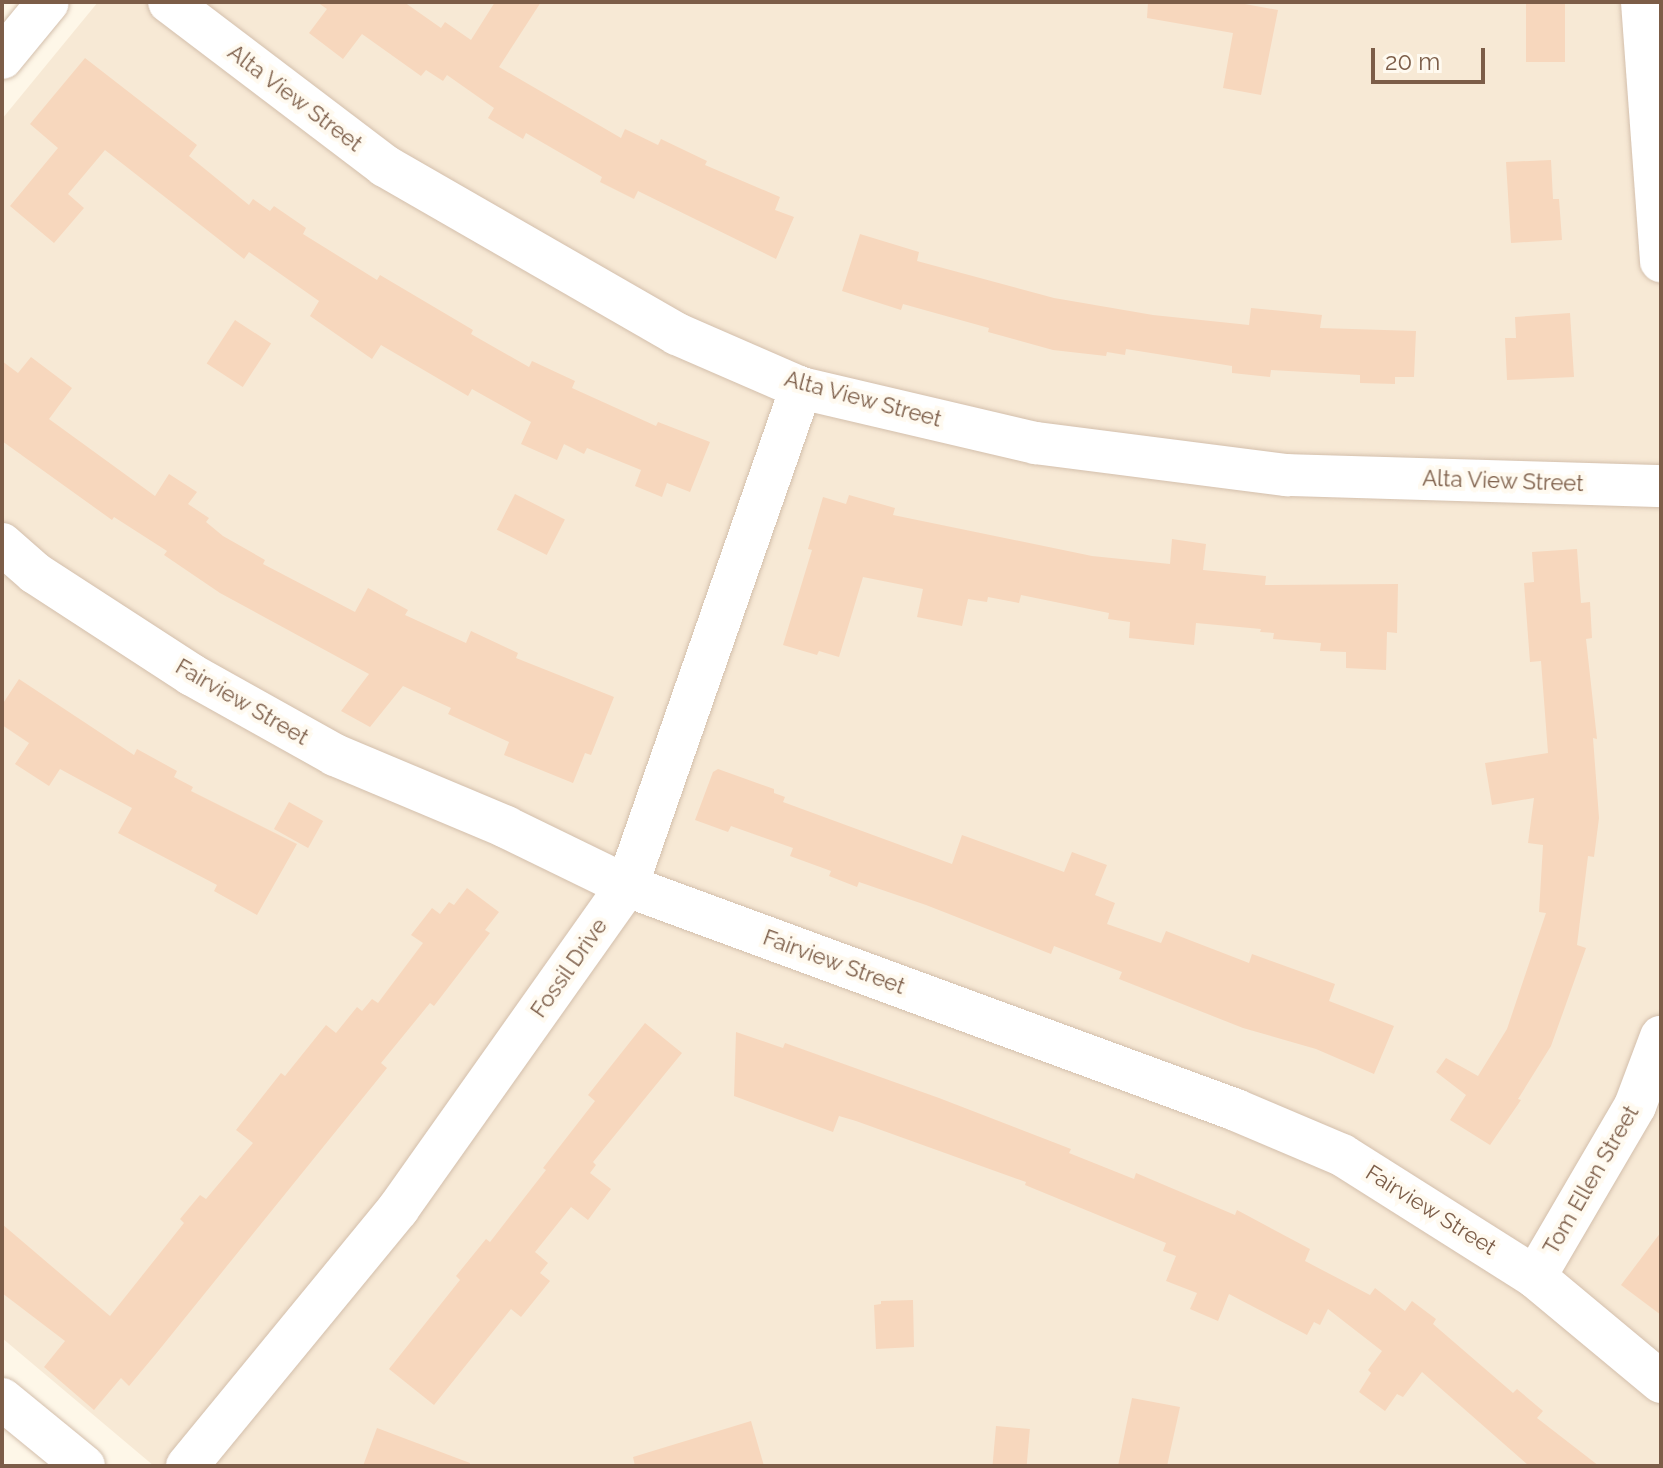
<!DOCTYPE html>
<html>
<head>
<meta charset="utf-8">
<style>
  body { margin:0 }
  #map { position:relative; width:1663px; height:1468px; overflow:hidden; background:#fef7e8; font-family:Raleway,sans-serif }
  div>[style] { position:absolute }
  .residential>* { inset:0; background:#f7e9d5 }
  .building>* { inset:0; background:#f7d7bd; transform-origin:0 0 }
  .roads { filter:drop-shadow(0 0 2px #d3bfac) drop-shadow(0 0 2px #d3bfac) }
  .minor>* { height:42px; margin:-21px; padding:0 21px; transform-origin:21px; border-radius:21px; background:#fff }
  span { translate:-50% -50%; white-space:nowrap; text-align:center; line-height:1.15; -webkit-text-stroke:8px #fffaf0; paint-order:stroke }
  .street-label { font-size:22px; color:#7c5d48 }
  .frame { position:absolute; inset:0; border:4px solid #7c5d48; pointer-events:none }
  .scale { position:absolute; left:1371px; top:48px; width:114px; height:36px; box-sizing:border-box; border:4px solid #7c5d48; border-top:0; padding-left:10px; font-size:24px; line-height:28px; white-space:nowrap; color:#7c5d48; -webkit-text-stroke:6px #fffaf0; paint-order:stroke }
</style>
</head>
<body>
<div id="map">
  <div class="residential">
    <i style="clip-path:polygon(98px 2px,1661px 2px,1661px 1466px,154px 1466px,2px 1338px,2px 119px)"></i>
  </div>
  <div class="building">
    <i style="clip-path:polygon(317px 2px,404px 2px,441px 28px,445px 22px,471px 40px,495px 2px,541px 2px,499px 67px,621px 138px,625px 129px,658px 145px,661px 139px,707px 161px,705px 165px,780px 197px,775px 210px,794px 217px,776px 259px,638px 191px,634px 199px,600px 182px,602px 177px,526px 133px,523px 139px,488px 118px,494px 108px,447px 75px,443px 81px,426px 70px,421px 76px,362px 34px,343px 59px,309px 33px,327px 9px)"></i>
    <i style="clip-path:polygon(1148px 2px,1234px 2px,1278px 10px,1261px 95px,1223px 88px,1233px 33px,1147px 18px)"></i>
    <i style="left:1526px;top:2px;width:39px;height:60px"></i>
    <i style="clip-path:polygon(85px 58px,197px 145px,189px 156px,249px 205px,253px 199px,270px 211px,274px 206px,306px 228px,303px 234px,377px 280px,380px 275px,473px 330px,471px 334px,529px 367px,532px 361px,575px 381px,572px 388px,656px 426px,658px 422px,710px 442px,690px 492px,667px 483px,662px 497px,635px 486px,641px 470px,587px 448px,584px 454px,564px 444px,557px 460px,521px 444px,531px 422px,472px 389px,468px 396px,381px 345px,372px 359px,310px 316px,319px 301px,249px 252px,244px 259px,105px 150px,68px 194px,84px 208px,54px 243px,10px 206px,58px 148px,30px 124px)"></i>
    <i style="clip-path:polygon(1551px 160px,1553px 199px,1559px 199px,1562px 240px,1511px 243px,1506px 162px)"></i>
    <i style="clip-path:polygon(860px 234px,919px 252px,917px 261px,1054px 298px,1153px 315px,1249px 325px,1251px 308px,1322px 315px,1320px 328px,1416px 331px,1414px 377px,1395px 377px,1395px 384px,1360px 383px,1360px 375px,1271px 370px,1270px 377px,1232px 373px,1232px 366px,1126px 349px,1125px 355px,1107px 352px,1106px 356px,1053px 350px,988px 332px,989px 328px,903px 304px,901px 310px,842px 291px)"></i>
    <i style="clip-path:polygon(1570px 313px,1574px 377px,1507px 380px,1505px 338px,1516px 338px,1515px 317px)"></i>
    <i style="left:235px;top:320px;width:43px;height:52px;rotate:33deg"></i>
    <i style="clip-path:polygon(31px 357px,72px 388px,49px 419px,155px 496px,169px 474px,197px 492px,188px 504px,209px 518px,206px 522px,223px 536px,265px 560px,263px 564px,355px 612px,368px 588px,408px 610px,405px 615px,466px 643px,471px 631px,518px 653px,516px 658px,614px 697px,591px 755px,585px 753px,573px 783px,504px 755px,509px 742px,448px 714px,451px 708px,403px 686px,370px 727px,341px 711px,369px 674px,220px 593px,164px 555px,167px 551px,114px 517px,112px 520px,2px 441px,2px 361px,18px 373px)"></i>
    <i style="left:515px;top:494px;width:56px;height:40px;rotate:27deg"></i>
    <i style="clip-path:polygon(849px 495px,895px 508px,893px 515px,1092px 556px,1170px 564px,1172px 539px,1206px 544px,1203px 570px,1266px 576px,1265px 585px,1398px 584px,1397px 633px,1387px 632px,1386px 670px,1346px 668px,1346px 652px,1320px 651px,1321px 643px,1273px 639px,1274px 633px,1260px 632px,1261px 629px,1196px 623px,1194px 645px,1129px 638px,1130px 622px,1108px 619px,1109px 613px,1021px 595px,1019px 603px,988px 597px,987px 602px,968px 599px,962px 626px,917px 617px,923px 589px,863px 577px,839px 657px,819px 651px,817px 655px,783px 645px,812px 550px,808px 549px,823px 497px,846px 504px)"></i>
    <i style="clip-path:polygon(1577px 549px,1581px 603px,1590px 602px,1592px 638px,1586px 639px,1597px 739px,1593px 738px,1599px 818px,1594px 857px,1588px 856px,1577px 945px,1586px 948px,1551px 1046px,1518px 1099px,1521px 1100px,1490px 1145px,1450px 1120px,1466px 1095px,1436px 1072px,1446px 1058px,1478px 1076px,1507px 1029px,1546px 913px,1539px 912px,1543px 845px,1528px 843px,1534px 798px,1492px 805px,1485px 763px,1548px 753px,1541px 661px,1530px 662px,1524px 583px,1534px 582px,1532px 552px)"></i>
    <i style="clip-path:polygon(19px 679px,134px 755px,137px 749px,177px 771px,174px 777px,193px 787px,191px 791px,297px 844px,257px 915px,214px 891px,217px 885px,118px 833px,132px 808px,60px 769px,49px 786px,15px 764px,29px 743px,2px 725px,2px 705px)"></i>
    <i style="clip-path:polygon(718px 769px,774px 789px,774px 793px,785px 797px,783px 802px,952px 864px,962px 835px,1064px 872px,1072px 852px,1107px 865px,1095px 895px,1115px 903px,1107px 924px,1161px 943px,1166px 931px,1249px 963px,1252px 954px,1335px 984px,1329px 1001px,1394px 1026px,1374px 1074px,1316px 1049px,1243px 1028px,1119px 979px,1122px 972px,1054px 946px,1051px 954px,926px 905px,859px 882px,857px 887px,829px 876px,831px 871px,790px 856px,793px 848px,731px 826px,728px 832px,695px 820px,713px 772px)"></i>
    <i style="left:289px;top:802px;width:39px;height:31px;rotate:29deg"></i>
    <i style="clip-path:polygon(467px 888px,499px 912px,485px 930px,490px 933px,434px 1006px,430px 1003px,381px 1063px,387px 1068px,155px 1355px,129px 1386px,121px 1378px,94px 1410px,44px 1367px,65px 1341px,2px 1293px,2px 1224px,110px 1316px,184px 1223px,180px 1219px,200px 1195px,206px 1199px,253px 1143px,236px 1130px,281px 1073px,285px 1076px,326px 1025px,336px 1033px,357px 1007px,362px 1011px,372px 999px,378px 1003px,423px 943px,411px 935px,432px 908px,440px 914px,449px 902px,454px 905px)"></i>
    <i style="clip-path:polygon(645px 1023px,682px 1053px,593px 1162px,596px 1165px,590px 1173px,611px 1189px,588px 1220px,571px 1207px,535px 1252px,548px 1263px,540px 1273px,550px 1281px,521px 1317px,511px 1309px,434px 1405px,389px 1369px,460px 1280px,456px 1276px,486px 1239px,490px 1242px,546px 1170px,543px 1168px,595px 1101px,588px 1095px)"></i>
    <i style="clip-path:polygon(736px 1032px,783px 1048px,785px 1043px,939px 1098px,1071px 1149px,1069px 1153px,1134px 1179px,1136px 1173px,1235px 1215px,1237px 1210px,1310px 1249px,1305px 1261px,1370px 1295px,1375px 1288px,1405px 1311px,1412px 1301px,1436px 1319px,1433px 1324px,1513px 1393px,1517px 1389px,1543px 1411px,1537px 1418px,1599px 1466px,1529px 1466px,1422px 1372px,1403px 1397px,1397px 1394px,1385px 1411px,1359px 1392px,1371px 1373px,1368px 1370px,1382px 1351px,1328px 1309px,1320px 1325px,1314px 1322px,1307px 1335px,1229px 1294px,1218px 1321px,1190px 1309px,1197px 1293px,1166px 1281px,1176px 1256px,1163px 1251px,1166px 1243px,1025px 1185px,1026px 1182px,856px 1121px,839px 1116px,833px 1132px,734px 1096px)"></i>
    <i style="clip-path:polygon(1661px 1232px,1661px 1315px,1621px 1285px)"></i>
    <i style="clip-path:polygon(913px 1300px,914px 1347px,876px 1349px,874px 1305px,881px 1304px,881px 1301px)"></i>
    <i style="clip-path:polygon(1132px 1398px,1180px 1407px,1167px 1466px,1118px 1466px)"></i>
    <i style="clip-path:polygon(751px 1421px,764px 1466px,635px 1466px,633px 1457px)"></i>
    <i style="left:996px;top:1426px;width:34px;height:40px;rotate:5deg"></i>
    <i style="clip-path:polygon(377px 1428px,470px 1463px,470px 1466px,363px 1466px)"></i>
  </div>
  <div class="roads">
    <div class="minor">
      <i style="left:169px;top:2px;width:271px;rotate:37.2deg"></i>
      <i style="left:385px;top:166px;width:337px;rotate:29.9deg"></i>
      <i style="left:677px;top:334px;width:135px;rotate:23.5deg"></i>
      <i style="left:801px;top:388px;width:241px;rotate:13.2deg"></i>
      <i style="left:1036px;top:443px;width:253px;rotate:7.3deg"></i>
      <i style="left:1287px;top:475px;width:374px;rotate:1.7deg"></i>
      <i style="left:1642px;top:2px;width:260px;rotate:85.8deg"></i>
      <i style="left:2px;top:58px;width:72px;rotate:-50.6deg"></i>
      <i style="left:2px;top:544px;width:44px;rotate:41.3deg"></i>
      <i style="left:35px;top:573px;width:187px;rotate:33deg"></i>
      <i style="left:192px;top:675px;width:164px;rotate:29.2deg"></i>
      <i style="left:335px;top:755px;width:186px;rotate:22.8deg"></i>
      <i style="left:506px;top:827px;width:135px;rotate:26deg"></i>
      <i style="left:627px;top:886px;width:649px;rotate:20.19deg"></i>
      <i style="left:1236px;top:1110px;width:115px;rotate:23deg"></i>
      <i style="left:1342px;top:1155px;width:228px;rotate:32.3deg"></i>
      <i style="left:1535px;top:1277px;width:164px;rotate:39.8deg"></i>
      <i style="left:1535px;top:1277px;width:198px;rotate:-59.7deg"></i>
      <i style="left:1635px;top:1106px;width:74px;rotate:-69.4deg"></i>
      <i style="left:2px;top:1399px;width:106px;rotate:39.3deg"></i>
      <i style="left:187px;top:1466px;width:333px;rotate:-50.6deg"></i>
      <i style="left:398px;top:1209px;width:396px;rotate:-54.7deg"></i>
      <i style="left:627px;top:886px;width:528px;rotate:-70.74deg"></i>
    </div>
  </div>
  <div class="street-label">
    <span style="left:295px;top:98px;rotate:37deg">Alta View Street</span>
    <span style="left:863px;top:399px;rotate:15deg">Alta View Street</span>
    <span style="left:1503px;top:481px;rotate:2deg">Alta View Street</span>
    <span style="left:242px;top:702px;rotate:30deg">Fairview Street</span>
    <span style="left:834px;top:962px;rotate:20deg">Fairview Street</span>
    <span style="left:569px;top:968px;rotate:-55deg">Fossil Drive</span>
    <span style="left:1591px;top:1180px;rotate:-60deg">Tom Ellen Street</span>
    <span style="left:1431px;top:1210px;rotate:32deg">Fairview Street</span>
  </div>
  <div class="frame"></div>
  <div class="scale">20 m</div>
</div>
</body>
</html>
